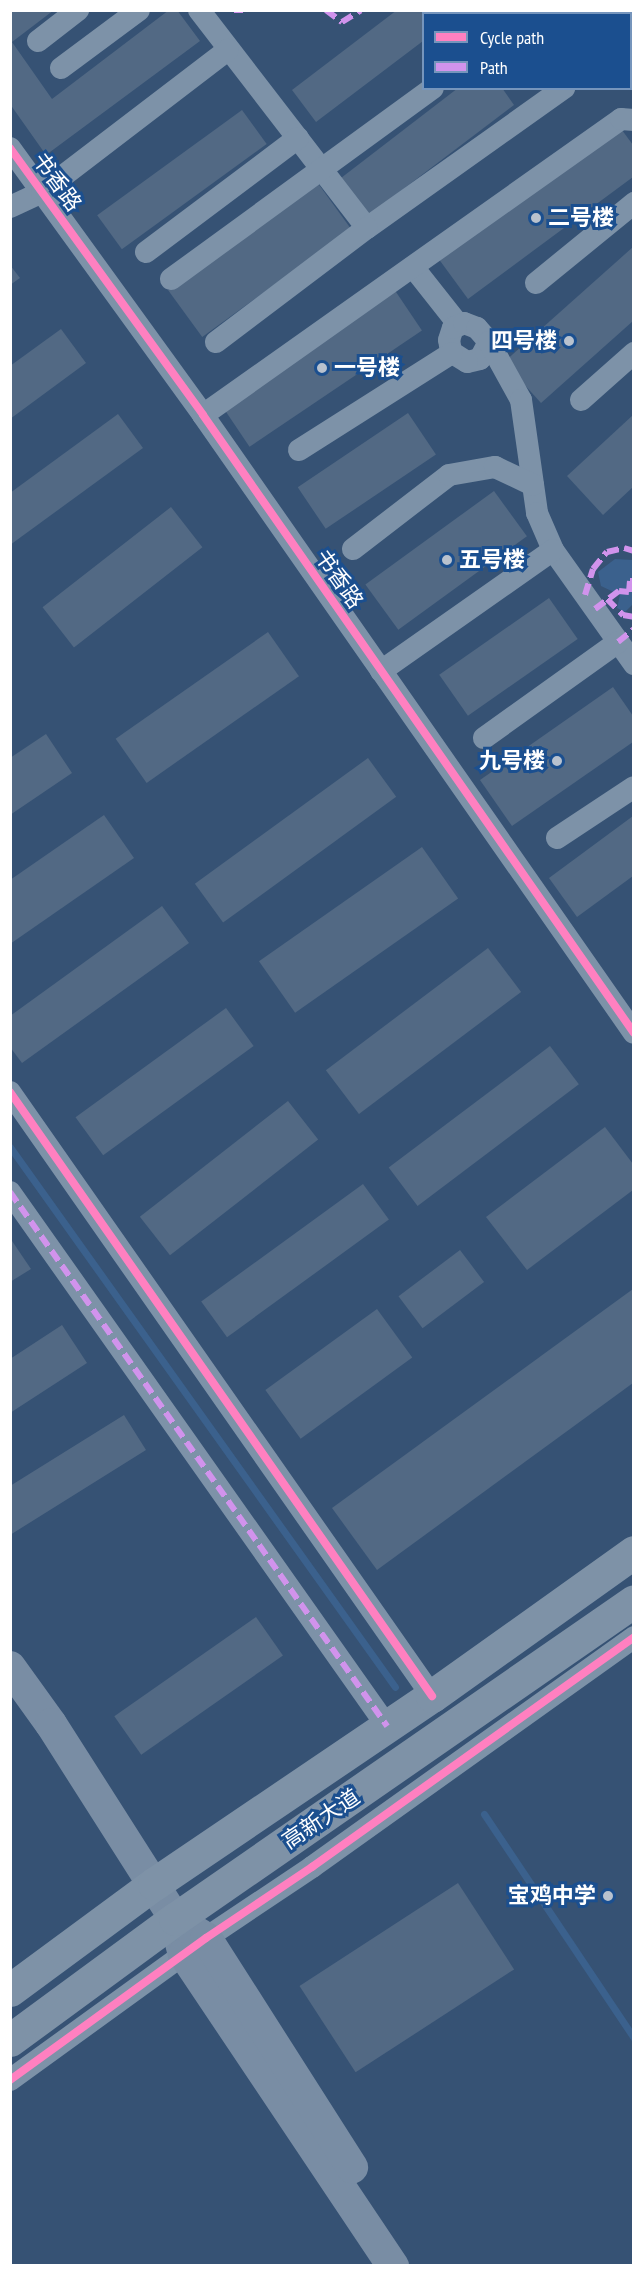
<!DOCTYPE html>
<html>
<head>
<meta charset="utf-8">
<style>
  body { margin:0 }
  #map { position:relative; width:644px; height:2276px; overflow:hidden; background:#365274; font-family:"PT Sans Narrow","Noto Sans SC",sans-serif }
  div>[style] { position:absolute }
  .water>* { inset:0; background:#3b618d }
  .stream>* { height:7px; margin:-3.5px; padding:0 3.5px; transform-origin:3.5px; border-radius:3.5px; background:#3b618d }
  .building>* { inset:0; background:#526984; transform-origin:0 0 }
  .street>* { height:22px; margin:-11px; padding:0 11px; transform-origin:11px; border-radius:11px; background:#7d92a8 }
  .secondary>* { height:32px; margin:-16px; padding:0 16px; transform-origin:16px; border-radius:16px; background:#798da4 }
  .highway>* { height:33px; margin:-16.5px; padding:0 16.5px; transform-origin:16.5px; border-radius:16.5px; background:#7e92a7 }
  .quiet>* { height:6px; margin-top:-3px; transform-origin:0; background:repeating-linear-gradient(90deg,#d193ec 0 12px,transparent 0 18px) }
  .cycleway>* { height:8px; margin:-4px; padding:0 4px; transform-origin:4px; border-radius:4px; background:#ff80c0 }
  .dots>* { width:16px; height:16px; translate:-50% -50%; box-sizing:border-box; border:3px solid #1b4f8f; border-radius:50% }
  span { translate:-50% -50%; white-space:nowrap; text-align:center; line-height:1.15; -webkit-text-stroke:6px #1b4f8f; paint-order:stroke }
  .street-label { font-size:22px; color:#fff }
  .poi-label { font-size:22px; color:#fff; font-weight:700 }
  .left { translate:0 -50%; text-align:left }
  .right { translate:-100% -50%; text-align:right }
  .frame { position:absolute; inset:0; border:12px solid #fff; pointer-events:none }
  .legend { position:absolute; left:422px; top:12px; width:210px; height:78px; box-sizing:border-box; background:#1b4f8f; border:2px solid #7695bc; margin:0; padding:8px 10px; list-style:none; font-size:18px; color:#fff }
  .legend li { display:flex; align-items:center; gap:12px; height:30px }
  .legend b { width:30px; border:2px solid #7695bc }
</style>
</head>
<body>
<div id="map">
  <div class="water">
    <i style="clip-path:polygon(615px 559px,633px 560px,633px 604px,625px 612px,617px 608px,620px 595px,601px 586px,598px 572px)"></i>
  </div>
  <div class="stream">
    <i style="left:10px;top:1147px;width:663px;rotate:54.51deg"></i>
    <i style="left:484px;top:1814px;width:270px;rotate:56.2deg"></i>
  </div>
  <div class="building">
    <i style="clip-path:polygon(10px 10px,54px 10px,12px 42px,52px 99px,169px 10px,177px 10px,200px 41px,46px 155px,10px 104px)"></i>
    <i style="clip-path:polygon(397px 10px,455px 14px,423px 14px,423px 41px,316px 122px,292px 90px)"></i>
    <i style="clip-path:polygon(572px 10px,633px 10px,633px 19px,630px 21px,630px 14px,568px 14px)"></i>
    <i style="clip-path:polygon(458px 88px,502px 88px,514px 105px,369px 215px,341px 178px)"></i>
    <i style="left:242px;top:110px;width:42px;height:179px;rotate:54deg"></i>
    <i style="clip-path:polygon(619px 126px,633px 145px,633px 177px,468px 299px,438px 258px)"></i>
    <i style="left:317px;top:182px;width:58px;height:184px;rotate:54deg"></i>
    <i style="clip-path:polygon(633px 247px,633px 321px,541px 403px,504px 362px)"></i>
    <i style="clip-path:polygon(10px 265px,20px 278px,10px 285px)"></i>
    <i style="left:394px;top:289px;width:50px;height:208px;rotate:56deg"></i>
    <i style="clip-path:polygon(61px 329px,86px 363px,10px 419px,10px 366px)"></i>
    <i style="left:408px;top:413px;width:50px;height:133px;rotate:56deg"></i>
    <i style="clip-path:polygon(118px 414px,143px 448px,10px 545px,10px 493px)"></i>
    <i style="clip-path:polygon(633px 415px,633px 487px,603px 515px,567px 476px)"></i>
    <i style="left:494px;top:491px;width:56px;height:159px;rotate:54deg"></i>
    <i style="left:171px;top:507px;width:51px;height:163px;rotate:52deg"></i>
    <i style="left:549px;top:598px;width:50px;height:134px;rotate:55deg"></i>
    <i style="left:268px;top:632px;width:54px;height:186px;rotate:55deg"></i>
    <i style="clip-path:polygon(613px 687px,633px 716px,633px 742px,512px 826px,480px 780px)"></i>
    <i style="clip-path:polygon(46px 734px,72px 773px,10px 815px,10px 758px)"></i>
    <i style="left:368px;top:758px;width:48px;height:214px;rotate:54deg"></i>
    <i style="clip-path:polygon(104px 815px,134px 858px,10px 944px,10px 880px)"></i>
    <i style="clip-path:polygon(633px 816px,633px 876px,577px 917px,549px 878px)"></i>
    <i style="left:422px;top:847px;width:63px;height:199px;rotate:55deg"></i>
    <i style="clip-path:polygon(162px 906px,189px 943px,22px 1063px,10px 1047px,10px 1016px)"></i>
    <i style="left:488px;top:948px;width:55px;height:203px;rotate:53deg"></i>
    <i style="left:226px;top:1008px;width:47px;height:186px;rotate:54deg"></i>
    <i style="left:550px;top:1046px;width:48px;height:202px;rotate:53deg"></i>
    <i style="left:288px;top:1101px;width:49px;height:188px;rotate:52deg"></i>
    <i style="clip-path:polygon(605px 1127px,633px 1164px,633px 1190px,527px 1270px,486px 1217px)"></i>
    <i style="left:363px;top:1184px;width:44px;height:200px;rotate:54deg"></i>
    <i style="clip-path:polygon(10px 1238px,31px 1269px,10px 1282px)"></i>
    <i style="left:460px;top:1250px;width:40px;height:77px;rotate:53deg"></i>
    <i style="clip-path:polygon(633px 1289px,633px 1383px,377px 1570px,332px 1508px)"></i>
    <i style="left:377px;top:1309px;width:60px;height:138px;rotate:54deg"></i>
    <i style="clip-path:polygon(62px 1325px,87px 1363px,10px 1413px,10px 1359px)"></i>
    <i style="clip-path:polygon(124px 1415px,146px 1450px,10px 1535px,10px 1486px)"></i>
    <i style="left:256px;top:1617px;width:47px;height:173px;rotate:55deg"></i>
    <i style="left:458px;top:1883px;width:103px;height:189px;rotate:57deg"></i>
  </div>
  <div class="street">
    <i style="left:199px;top:10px;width:275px;rotate:52.4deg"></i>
    <i style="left:367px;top:228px;width:242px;rotate:-35.4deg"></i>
    <i style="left:538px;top:14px;width:6px;rotate:-45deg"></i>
    <i style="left:38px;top:41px;width:51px;rotate:-37.8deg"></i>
    <i style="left:630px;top:42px;width:4px;rotate:-27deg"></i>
    <i style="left:61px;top:68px;width:97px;rotate:-36.6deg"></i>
    <i style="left:10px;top:148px;width:329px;rotate:54.1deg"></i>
    <i style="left:203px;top:415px;width:753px;rotate:55.11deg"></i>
    <i style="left:10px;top:207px;width:35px;rotate:-25deg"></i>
    <i style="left:42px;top:192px;width:234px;rotate:-37.4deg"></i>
    <i style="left:146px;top:252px;width:190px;rotate:-36.9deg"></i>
    <i style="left:413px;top:267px;width:73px;rotate:51.7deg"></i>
    <i style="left:171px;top:279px;width:324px;rotate:-36.1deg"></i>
    <i style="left:536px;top:283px;width:127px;rotate:-39.2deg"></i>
    <i style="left:216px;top:342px;width:189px;rotate:-37.1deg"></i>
    <i style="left:489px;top:342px;width:19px;rotate:118deg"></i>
    <i style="left:480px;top:359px;width:13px;rotate:167deg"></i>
    <i style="left:467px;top:362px;width:19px;rotate:-148deg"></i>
    <i style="left:451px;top:352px;width:12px;rotate:-99deg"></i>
    <i style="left:449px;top:340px;width:13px;rotate:-72deg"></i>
    <i style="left:453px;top:328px;width:12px;rotate:-24deg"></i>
    <i style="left:464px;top:323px;width:14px;rotate:21deg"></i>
    <i style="left:477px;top:328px;width:18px;rotate:49deg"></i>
    <i style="left:489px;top:342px;width:66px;rotate:61.1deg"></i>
    <i style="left:521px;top:400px;width:114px;rotate:81.9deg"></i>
    <i style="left:537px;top:513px;width:40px;rotate:66.6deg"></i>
    <i style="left:553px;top:550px;width:140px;rotate:54.6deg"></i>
    <i style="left:581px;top:400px;width:71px;rotate:-41.6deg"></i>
    <i style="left:203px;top:415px;width:512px;rotate:-35.3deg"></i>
    <i style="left:621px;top:119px;width:13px;rotate:4deg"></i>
    <i style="left:299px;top:450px;width:181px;rotate:-32.4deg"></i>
    <i style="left:353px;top:549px;width:121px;rotate:-37.6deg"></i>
    <i style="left:449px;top:475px;width:47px;rotate:-9.9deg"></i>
    <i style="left:495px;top:467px;width:42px;rotate:25.3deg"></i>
    <i style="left:381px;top:671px;width:210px;rotate:-35.1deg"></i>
    <i style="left:484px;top:738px;width:165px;rotate:-35.6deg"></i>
    <i style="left:557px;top:838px;width:92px;rotate:-33.5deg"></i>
    <i style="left:10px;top:1092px;width:737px;rotate:55.06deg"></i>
    <i style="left:10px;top:1192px;width:654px;rotate:54.78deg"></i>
    <i style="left:10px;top:2080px;width:242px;rotate:-35.9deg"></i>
    <i style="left:206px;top:1938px;width:128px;rotate:-33.8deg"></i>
    <i style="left:312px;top:1867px;width:396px;rotate:-35.5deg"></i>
  </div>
  <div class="secondary">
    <i style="left:10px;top:1667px;width:70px;rotate:54.3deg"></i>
    <i style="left:51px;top:1724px;width:231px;rotate:57.5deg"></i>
    <i style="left:175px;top:1919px;width:36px;rotate:76deg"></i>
    <i style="left:184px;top:1954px;width:376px;rotate:56.2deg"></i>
    <i style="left:175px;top:1919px;width:36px;rotate:32deg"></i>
    <i style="left:206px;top:1938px;width:272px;rotate:57.5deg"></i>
  </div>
  <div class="highway">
    <i style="left:10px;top:1990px;width:179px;rotate:-36.4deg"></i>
    <i style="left:154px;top:1884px;width:336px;rotate:-34.1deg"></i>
    <i style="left:432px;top:1696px;width:248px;rotate:-35.5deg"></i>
    <i style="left:10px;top:2040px;width:205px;rotate:-36.3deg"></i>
    <i style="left:175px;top:1919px;width:558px;rotate:-34.71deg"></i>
  </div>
  <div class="quiet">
    <i style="left:234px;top:10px;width:9px"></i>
    <i style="left:326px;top:10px;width:20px;rotate:37deg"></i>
    <i style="left:342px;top:22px;width:22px;rotate:-32deg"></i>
    <i style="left:585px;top:595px;width:27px;rotate:-73deg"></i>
    <i style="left:593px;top:569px;width:22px;rotate:-51deg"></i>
    <i style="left:607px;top:552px;width:17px;rotate:-13deg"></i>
    <i style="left:624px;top:548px;width:10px;rotate:17deg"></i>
    <i style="left:607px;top:599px;width:23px;rotate:45deg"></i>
    <i style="left:623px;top:615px;width:11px;rotate:10deg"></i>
    <i style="left:595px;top:609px;width:30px;rotate:-37deg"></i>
    <i style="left:619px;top:591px;width:10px;rotate:6deg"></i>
    <i style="left:629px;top:592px;width:11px;rotate:-85deg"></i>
    <i style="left:630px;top:581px;width:4px"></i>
    <i style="left:618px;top:642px;width:21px;rotate:-39deg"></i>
    <i style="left:10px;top:1192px;width:654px;rotate:54.78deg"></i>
  </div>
  <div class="cycleway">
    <i style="left:10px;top:148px;width:329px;rotate:54.1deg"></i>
    <i style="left:203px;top:415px;width:753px;rotate:55.11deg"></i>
    <i style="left:10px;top:1092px;width:737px;rotate:55.06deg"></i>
    <i style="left:10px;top:2080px;width:242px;rotate:-35.9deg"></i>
    <i style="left:206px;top:1938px;width:128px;rotate:-33.8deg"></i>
    <i style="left:312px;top:1867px;width:396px;rotate:-35.5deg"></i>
  </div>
  <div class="dots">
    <i style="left:536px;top:218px;background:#b9c2ce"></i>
    <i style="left:569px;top:341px;background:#b9c2ce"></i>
    <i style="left:322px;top:368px;background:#b9c2ce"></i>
    <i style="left:447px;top:560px;background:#b9c2ce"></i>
    <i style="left:557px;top:761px;background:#b9c2ce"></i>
    <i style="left:608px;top:1896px;background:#b9c2ce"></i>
  </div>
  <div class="street-label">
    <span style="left:57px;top:182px;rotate:54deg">书香路</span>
    <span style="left:339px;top:579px;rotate:55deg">书香路</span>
    <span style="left:321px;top:1819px;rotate:-34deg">高新大道</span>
  </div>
  <div class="poi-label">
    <span class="left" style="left:548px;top:218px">二号楼</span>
    <span class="right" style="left:557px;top:341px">四号楼</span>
    <span class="left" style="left:334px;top:368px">一号楼</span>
    <span class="left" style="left:459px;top:560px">五号楼</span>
    <span class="right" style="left:545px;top:761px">九号楼</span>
    <span class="right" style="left:596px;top:1896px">宝鸡中学</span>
  </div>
  <div class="frame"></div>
  <ul class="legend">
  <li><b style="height:8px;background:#ff80c0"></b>Cycle path</li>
  <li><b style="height:8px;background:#d193ec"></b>Path</li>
  </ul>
</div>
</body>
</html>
